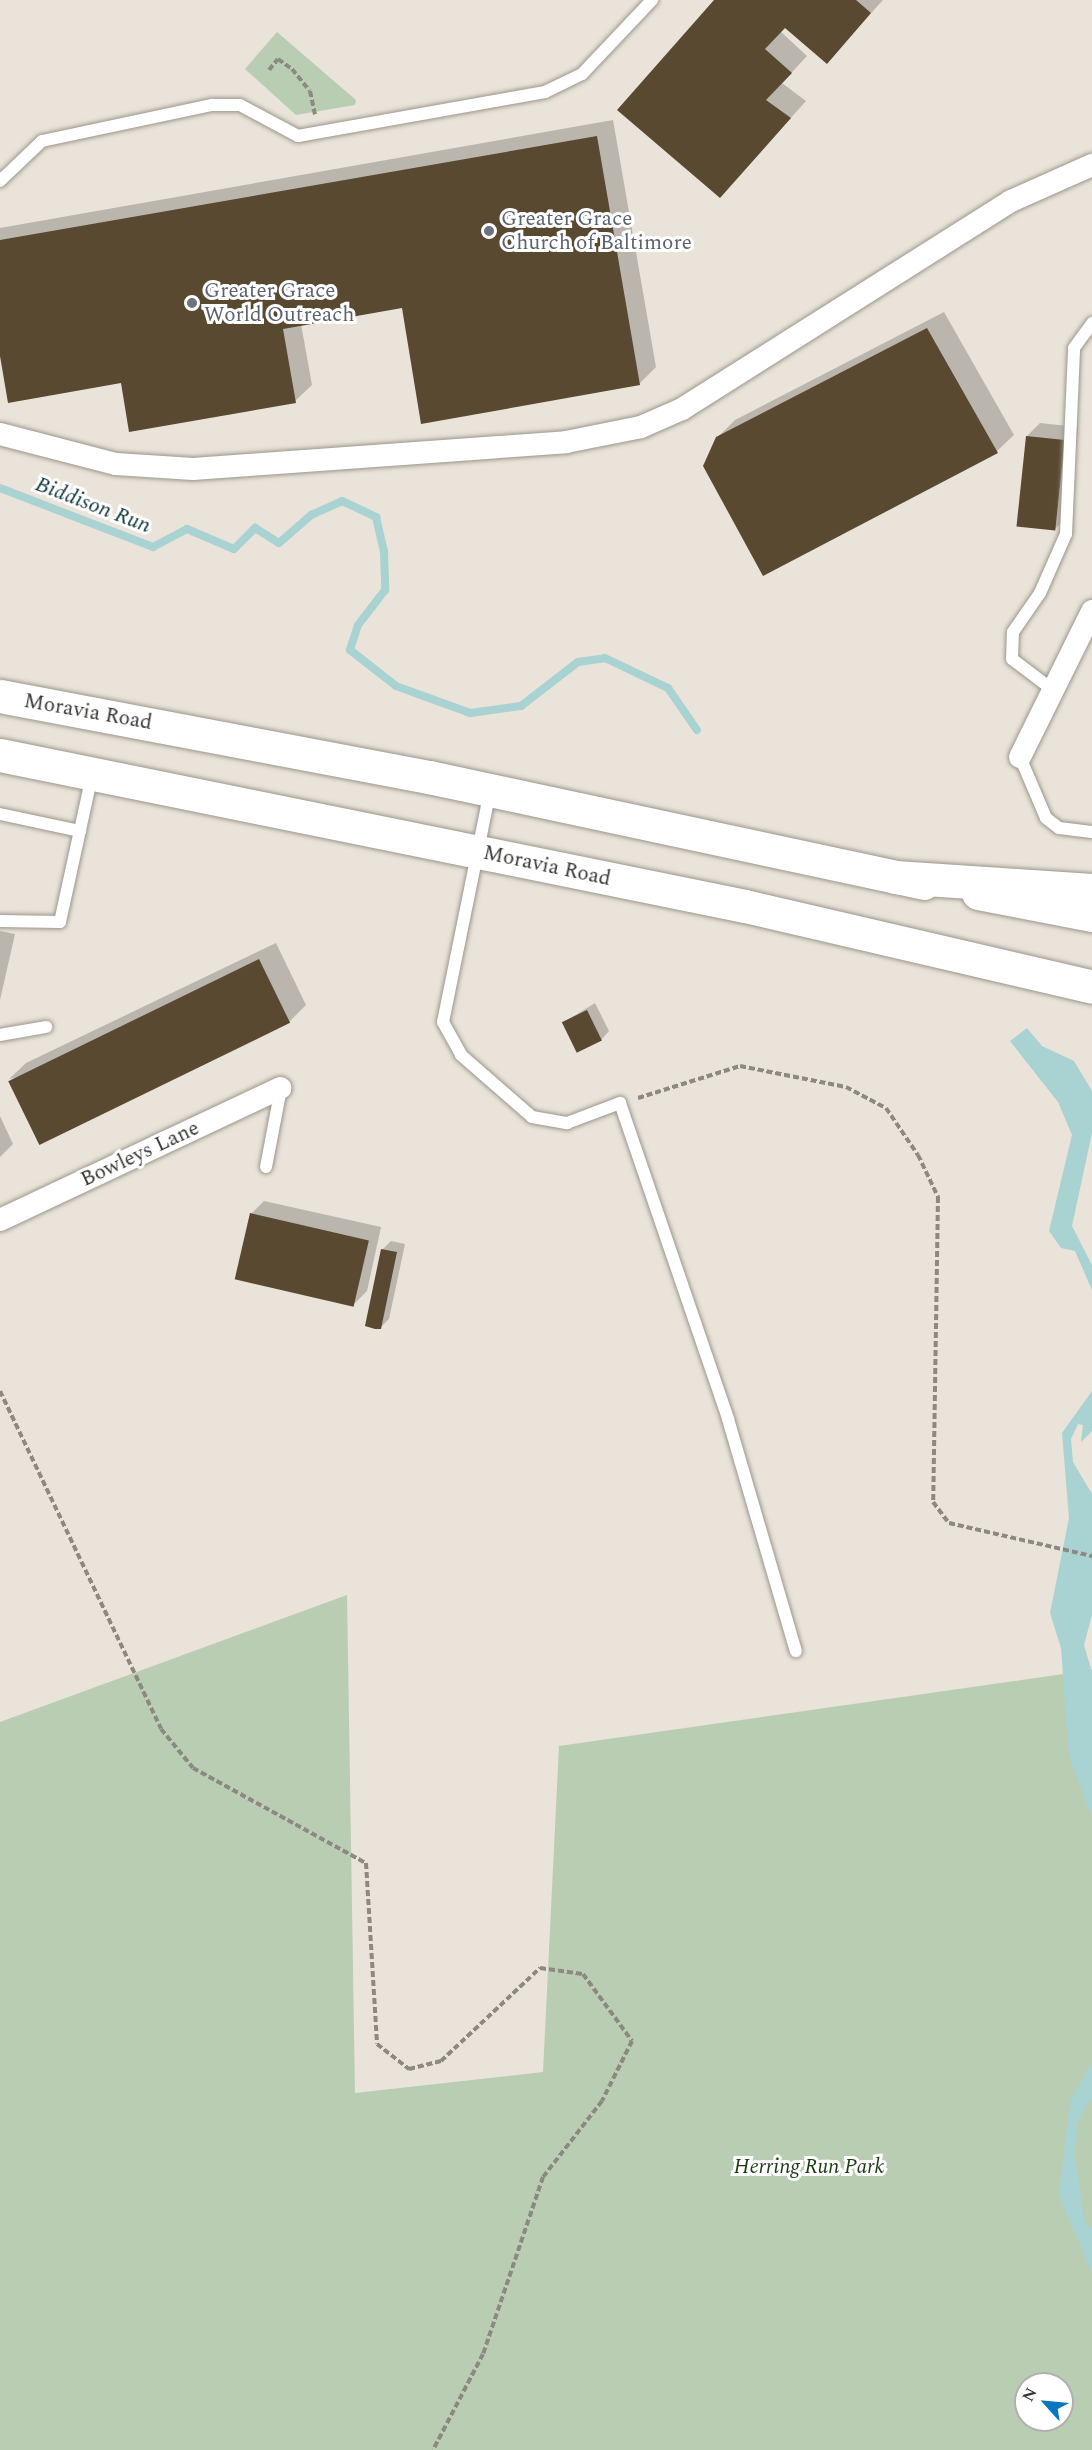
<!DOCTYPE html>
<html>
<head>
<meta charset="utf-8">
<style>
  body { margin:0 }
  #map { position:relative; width:1092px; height:2450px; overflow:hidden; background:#e9e3d9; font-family:Spectral,serif }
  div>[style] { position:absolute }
  .green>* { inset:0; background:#b9cdb3 }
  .water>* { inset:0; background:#a9d2d2 }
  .shadow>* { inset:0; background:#0003 }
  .stream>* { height:8px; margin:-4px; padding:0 4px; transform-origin:4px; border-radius:4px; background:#a9d2d2 }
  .building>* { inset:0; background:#584930; transform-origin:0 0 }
  .path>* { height:4px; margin-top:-2px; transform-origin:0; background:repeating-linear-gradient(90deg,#8c8982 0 6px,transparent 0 9px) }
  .roads { filter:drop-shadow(0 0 2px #9c968d) drop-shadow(0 0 2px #9c968d) }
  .lane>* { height:12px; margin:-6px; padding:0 6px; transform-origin:6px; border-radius:6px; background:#fff }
  .street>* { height:22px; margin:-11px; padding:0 11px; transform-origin:11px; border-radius:11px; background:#fff }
  .primary>* { height:33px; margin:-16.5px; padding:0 16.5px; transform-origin:16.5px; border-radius:16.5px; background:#fff }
  .highway>* { height:33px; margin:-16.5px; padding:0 16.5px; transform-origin:16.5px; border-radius:16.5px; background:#fff }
  .dots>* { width:16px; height:16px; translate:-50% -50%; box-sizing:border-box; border:3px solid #fff; border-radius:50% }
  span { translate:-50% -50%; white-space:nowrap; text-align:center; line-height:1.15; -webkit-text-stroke:6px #fff; paint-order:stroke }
  .worship-label { font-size:21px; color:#5b616d }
  .left { translate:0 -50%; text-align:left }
  .street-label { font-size:21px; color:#393733 }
  .park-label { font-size:21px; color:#1d3a13; font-style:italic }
  .water-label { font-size:22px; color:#0f3738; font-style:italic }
  .north { position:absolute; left:1014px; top:2372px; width:60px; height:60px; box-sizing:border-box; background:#fff; border:2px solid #b0afad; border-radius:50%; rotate:297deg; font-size:16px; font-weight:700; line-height:24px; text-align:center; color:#393733 }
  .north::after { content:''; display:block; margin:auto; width:21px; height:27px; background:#0877c2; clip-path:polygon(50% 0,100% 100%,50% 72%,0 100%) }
</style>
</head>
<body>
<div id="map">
  <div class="green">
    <i style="clip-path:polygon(277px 32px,356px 100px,355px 105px,296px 115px,245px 69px)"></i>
    <i style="clip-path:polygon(evenodd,347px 1595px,355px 2093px,543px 2072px,559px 1746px,1092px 1670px,1092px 2450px,0 2450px,0 1722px,347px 1595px,1026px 2384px,1062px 2384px,1062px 2420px,1026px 2420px,1026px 2384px)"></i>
  </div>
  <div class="water">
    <i style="clip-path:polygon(1027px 1028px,1042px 1046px,1074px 1061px,1092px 1091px,1092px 1133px,1072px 1226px,1092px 1265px,1092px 1290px,1075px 1251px,1061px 1248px,1049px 1231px,1072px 1135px,1058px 1102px,1010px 1041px)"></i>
    <i style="clip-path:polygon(1092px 1391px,1092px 1431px,1081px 1442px,1083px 1425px,1078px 1424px,1071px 1439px,1073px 1462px,1092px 1494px,1092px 1615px,1084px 1645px,1092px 1672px,1092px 1817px,1069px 1757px,1061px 1648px,1050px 1613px,1069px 1518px,1062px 1433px)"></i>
    <i style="clip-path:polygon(1092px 2063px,1092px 2098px,1078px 2121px,1075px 2153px,1084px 2219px,1092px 2230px,1092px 2273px,1059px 2196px,1070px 2102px)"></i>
  </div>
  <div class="shadow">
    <i style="clip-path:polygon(716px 0,883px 0,827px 62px,785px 26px,780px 31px,807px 56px,782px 83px,806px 101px,736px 179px)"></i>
    <i style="clip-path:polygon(613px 120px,656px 367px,639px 384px,403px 306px,301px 324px,312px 385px,295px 401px,122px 382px,0 347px,0 228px)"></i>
    <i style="clip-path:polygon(944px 312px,1014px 435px,997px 451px,764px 574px,717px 438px,735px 420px)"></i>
    <i style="clip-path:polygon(1040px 423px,1078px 427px,1068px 516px,1055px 529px,1027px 436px)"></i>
    <i style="clip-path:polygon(0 931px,15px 934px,0 1000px)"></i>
    <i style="clip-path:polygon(276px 943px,306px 1005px,289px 1022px,9px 1079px,26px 1063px)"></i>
    <i style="clip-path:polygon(595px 1003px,609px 1031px,601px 1040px,564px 1022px)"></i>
    <i style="clip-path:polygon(0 1116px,13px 1144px,0 1157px)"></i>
    <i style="clip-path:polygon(264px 1201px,381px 1227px,367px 1291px,354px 1304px,251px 1214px)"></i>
    <i style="clip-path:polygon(391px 1241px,405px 1244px,389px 1319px,381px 1327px,382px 1250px)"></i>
  </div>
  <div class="stream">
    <i style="left:0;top:488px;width:164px;rotate:21.1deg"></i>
    <i style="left:153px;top:547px;width:38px;rotate:-28deg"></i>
    <i style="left:187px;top:529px;width:51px;rotate:23.1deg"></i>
    <i style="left:234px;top:549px;width:30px;rotate:-45deg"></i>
    <i style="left:255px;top:528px;width:28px;rotate:32deg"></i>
    <i style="left:279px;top:543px;width:43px;rotate:-41.2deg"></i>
    <i style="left:311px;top:515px;width:34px;rotate:-24deg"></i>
    <i style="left:342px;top:501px;width:38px;rotate:25deg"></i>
    <i style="left:376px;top:517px;width:36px;rotate:77deg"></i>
    <i style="left:384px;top:552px;width:38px;rotate:88deg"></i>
    <i style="left:385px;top:590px;width:44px;rotate:127.6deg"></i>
    <i style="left:358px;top:625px;width:26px;rotate:108deg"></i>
    <i style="left:350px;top:650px;width:58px;rotate:38deg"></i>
    <i style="left:396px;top:686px;width:79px;rotate:20deg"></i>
    <i style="left:470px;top:713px;width:51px;rotate:-7.8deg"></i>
    <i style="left:521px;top:706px;width:72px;rotate:-37.7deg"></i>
    <i style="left:578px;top:662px;width:27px;rotate:-8deg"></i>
    <i style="left:605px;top:658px;width:70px;rotate:25.5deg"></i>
    <i style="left:668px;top:688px;width:51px;rotate:55.4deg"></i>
  </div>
  <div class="building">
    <i style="clip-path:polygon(714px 0,856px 0,871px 13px,827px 64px,785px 28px,765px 49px,792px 73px,766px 100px,791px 118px,720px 198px,617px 110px)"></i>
    <i style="clip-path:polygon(597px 136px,640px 385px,421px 424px,402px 308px,283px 329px,296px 403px,129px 432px,121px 383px,8px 403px,0 356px,0 240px)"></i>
    <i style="clip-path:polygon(927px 328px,998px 453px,763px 576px,703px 466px,716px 437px)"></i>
    <i style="left:1026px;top:436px;width:39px;height:91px;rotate:6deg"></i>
    <i style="left:259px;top:959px;width:71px;height:279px;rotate:64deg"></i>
    <i style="left:587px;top:1010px;width:34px;height:28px;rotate:64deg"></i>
    <i style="left:250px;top:1213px;width:122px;height:68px;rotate:13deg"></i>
    <i style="clip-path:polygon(381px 1249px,397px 1252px,381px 1329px,375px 1329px,365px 1326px)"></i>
  </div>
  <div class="path">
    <i style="left:269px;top:70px;width:14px;rotate:-51deg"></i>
    <i style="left:278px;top:59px;width:17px;rotate:36deg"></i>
    <i style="left:292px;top:69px;width:28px;rotate:51deg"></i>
    <i style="left:310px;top:91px;width:24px;rotate:78deg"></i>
    <i style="left:638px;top:1098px;width:107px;rotate:-17.4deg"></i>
    <i style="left:740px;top:1066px;width:108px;rotate:11.2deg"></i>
    <i style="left:846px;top:1087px;width:45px;rotate:27.7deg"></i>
    <i style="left:886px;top:1108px;width:57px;rotate:55.8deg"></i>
    <i style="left:918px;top:1155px;width:47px;rotate:64.5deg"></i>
    <i style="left:938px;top:1197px;width:305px;rotate:90.9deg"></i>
    <i style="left:933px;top:1502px;width:26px;rotate:53deg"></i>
    <i style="left:949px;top:1523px;width:147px;rotate:13deg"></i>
    <i style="left:0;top:1391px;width:374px;rotate:64.5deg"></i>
    <i style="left:161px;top:1729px;width:50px;rotate:50.6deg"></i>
    <i style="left:193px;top:1768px;width:197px;rotate:28.8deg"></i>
    <i style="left:366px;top:1863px;width:181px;rotate:86.5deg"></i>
    <i style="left:377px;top:2044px;width:41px;rotate:38deg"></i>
    <i style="left:409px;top:2069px;width:33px;rotate:-14deg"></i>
    <i style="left:441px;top:2061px;width:136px;rotate:-43.2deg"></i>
    <i style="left:540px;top:1968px;width:43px;rotate:7.9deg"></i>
    <i style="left:583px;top:1974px;width:83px;rotate:53.8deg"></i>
    <i style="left:632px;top:2041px;width:67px;rotate:116.6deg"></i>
    <i style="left:602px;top:2101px;width:96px;rotate:127.8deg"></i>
    <i style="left:543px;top:2177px;width:187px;rotate:108.7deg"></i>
    <i style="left:483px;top:2354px;width:108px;rotate:117.5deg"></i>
  </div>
  <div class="roads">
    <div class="lane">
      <i style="left:0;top:181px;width:58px;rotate:-43.6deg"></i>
      <i style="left:42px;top:141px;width:174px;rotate:-12deg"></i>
      <i style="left:212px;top:105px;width:28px"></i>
      <i style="left:240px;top:105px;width:66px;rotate:28.1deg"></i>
      <i style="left:298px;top:136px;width:251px;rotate:-10.1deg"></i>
      <i style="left:545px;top:92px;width:41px;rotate:-25.9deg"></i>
      <i style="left:582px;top:74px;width:102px;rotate:-46.6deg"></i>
      <i style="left:1053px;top:690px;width:51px;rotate:-142.9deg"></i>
      <i style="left:1012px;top:659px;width:27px;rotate:-88deg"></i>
      <i style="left:1013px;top:632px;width:47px;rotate:-55.3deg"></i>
      <i style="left:1040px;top:593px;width:64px;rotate:-66.2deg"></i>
      <i style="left:1066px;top:534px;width:186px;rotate:-87.5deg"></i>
      <i style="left:1074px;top:348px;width:31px;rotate:-54deg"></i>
      <i style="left:1020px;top:757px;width:66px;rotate:66.9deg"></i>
      <i style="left:1046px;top:818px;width:16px;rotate:38deg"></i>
      <i style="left:1059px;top:828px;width:33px;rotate:7deg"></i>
      <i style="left:490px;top:791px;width:236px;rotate:101.5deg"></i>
      <i style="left:443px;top:1022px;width:38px;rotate:61deg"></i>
      <i style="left:461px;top:1055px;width:94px;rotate:41.1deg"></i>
      <i style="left:532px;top:1117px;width:36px;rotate:10deg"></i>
      <i style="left:567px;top:1123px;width:57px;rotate:-20.7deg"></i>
      <i style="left:620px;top:1103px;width:334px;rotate:71.1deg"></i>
      <i style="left:728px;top:1419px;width:242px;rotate:73.7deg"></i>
      <i style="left:0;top:814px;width:82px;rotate:12deg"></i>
      <i style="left:0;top:921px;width:60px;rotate:1deg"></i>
      <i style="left:60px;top:922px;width:150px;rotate:-77.7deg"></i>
      <i style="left:0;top:1035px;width:47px;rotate:-9.9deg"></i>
      <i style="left:266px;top:1167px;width:80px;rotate:-79.2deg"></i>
    </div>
    <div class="street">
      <i style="left:0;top:434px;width:120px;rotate:14.5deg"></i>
      <i style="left:116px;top:464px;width:77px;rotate:3.7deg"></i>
      <i style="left:193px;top:469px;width:374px;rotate:-4.1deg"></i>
      <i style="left:566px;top:442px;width:76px;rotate:-11.3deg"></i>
      <i style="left:641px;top:427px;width:45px;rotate:-23.7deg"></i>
      <i style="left:682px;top:409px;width:389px;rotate:-32.3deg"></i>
      <i style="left:1011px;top:201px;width:89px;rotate:-24deg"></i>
      <i style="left:1020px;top:757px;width:163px;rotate:-63.7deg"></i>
      <i style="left:0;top:1220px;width:310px;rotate:-25.2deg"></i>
    </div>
    <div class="primary">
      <i style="left:0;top:696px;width:437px;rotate:10.7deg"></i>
      <i style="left:429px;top:777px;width:506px;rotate:12.09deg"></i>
      <i style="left:0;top:755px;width:760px;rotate:11.46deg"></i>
      <i style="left:745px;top:906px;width:356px;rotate:13.1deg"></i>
      <i style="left:978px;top:893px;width:116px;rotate:10.9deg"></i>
    </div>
    <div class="highway">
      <i style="left:895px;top:877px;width:197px;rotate:3.8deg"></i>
    </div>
  </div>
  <div class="dots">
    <i style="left:489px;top:231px;background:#6b7280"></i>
    <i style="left:192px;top:303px;background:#6b7280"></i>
  </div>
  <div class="worship-label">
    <span class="left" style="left:501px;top:231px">Greater Grace<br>Church of Baltimore</span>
    <span class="left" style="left:204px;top:303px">Greater Grace<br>World Outreach</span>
  </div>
  <div class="street-label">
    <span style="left:88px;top:712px;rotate:10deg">Moravia Road</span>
    <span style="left:547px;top:866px;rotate:12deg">Moravia Road</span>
    <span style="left:140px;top:1154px;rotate:-25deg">Bowleys Lane</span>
  </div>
  <div class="park-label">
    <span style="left:809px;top:2167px">Herring Run Park</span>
  </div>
  <div class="water-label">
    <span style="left:93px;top:505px;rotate:21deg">Biddison Run</span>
  </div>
  <div class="north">N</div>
</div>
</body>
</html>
